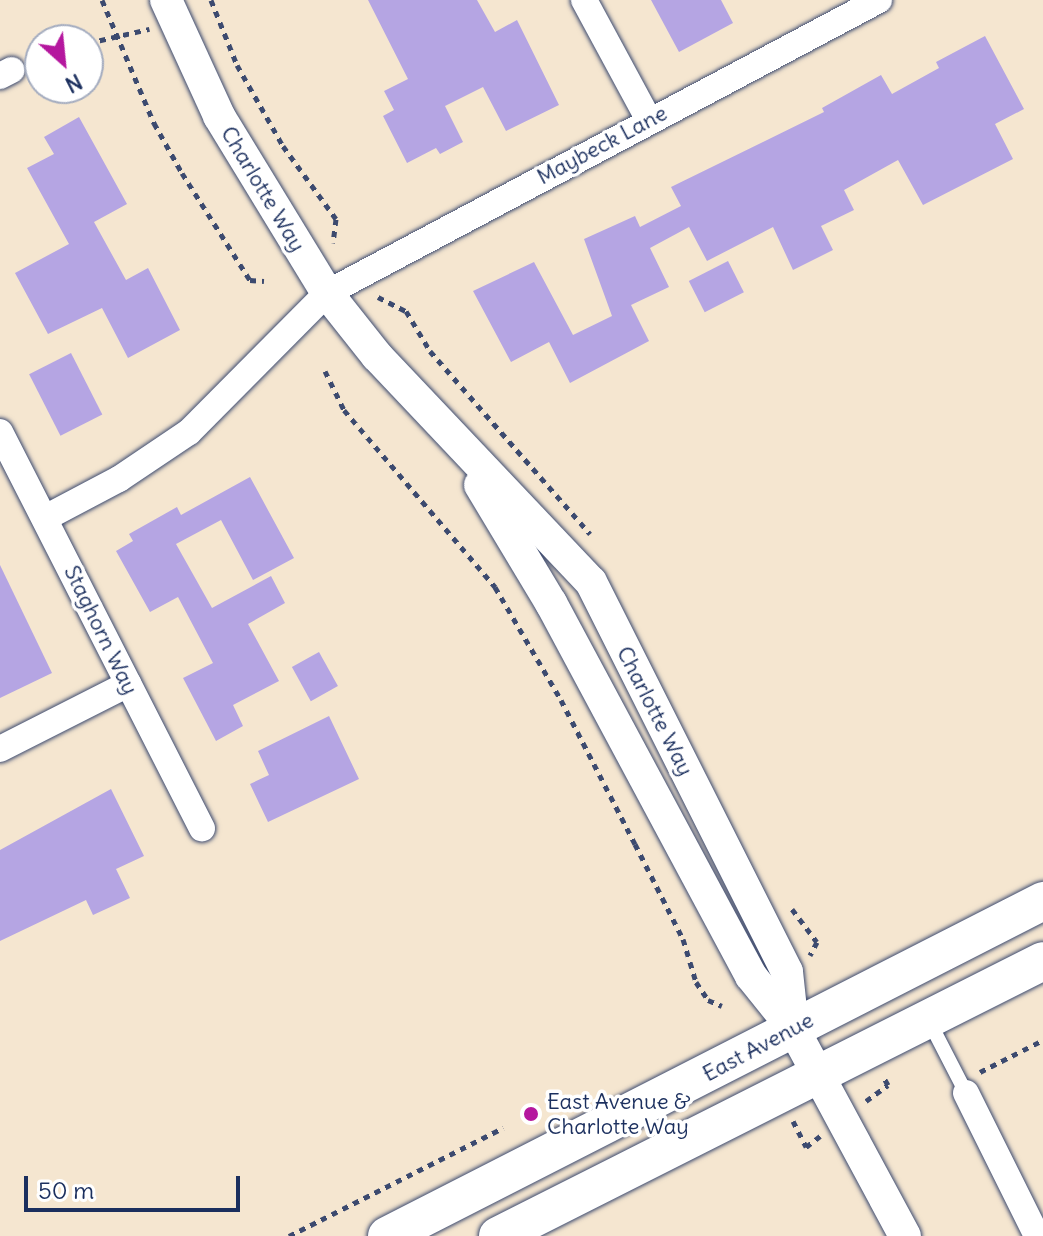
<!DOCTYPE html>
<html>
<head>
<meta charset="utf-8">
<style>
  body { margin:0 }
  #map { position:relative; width:1043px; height:1236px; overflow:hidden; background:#f5e6d0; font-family:Delius,sans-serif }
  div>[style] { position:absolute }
  .building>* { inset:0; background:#b5a5e3; transform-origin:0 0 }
  .path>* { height:5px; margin-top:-2.5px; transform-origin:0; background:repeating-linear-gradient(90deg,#3c4a6f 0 6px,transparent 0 12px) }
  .roads { filter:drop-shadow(0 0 2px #3c4a6f) drop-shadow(0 0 2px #3c4a6f) }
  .service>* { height:14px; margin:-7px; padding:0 7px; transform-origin:7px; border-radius:7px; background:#fff }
  .minor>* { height:26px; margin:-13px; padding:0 13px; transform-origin:13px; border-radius:13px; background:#fff }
  .tertiary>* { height:32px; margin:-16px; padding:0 16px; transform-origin:16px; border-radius:16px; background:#fff }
  .secondary>* { height:38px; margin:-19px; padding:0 19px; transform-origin:19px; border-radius:19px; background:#fff }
  .dots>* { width:22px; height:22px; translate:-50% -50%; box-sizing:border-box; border:4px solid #fff; border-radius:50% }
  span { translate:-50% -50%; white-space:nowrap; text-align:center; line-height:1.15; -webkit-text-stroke:7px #fff; paint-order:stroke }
  .street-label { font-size:22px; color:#1b2f5e }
  .poi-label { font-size:22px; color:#1b2f5e }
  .left { translate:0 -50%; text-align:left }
  .north { position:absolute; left:24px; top:24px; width:80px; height:80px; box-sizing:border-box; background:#fff; border:2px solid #a4acbf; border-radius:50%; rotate:153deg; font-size:22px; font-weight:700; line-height:32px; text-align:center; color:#1b2f5e }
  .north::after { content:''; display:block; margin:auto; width:28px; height:36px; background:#b5179e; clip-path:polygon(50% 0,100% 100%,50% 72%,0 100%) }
  .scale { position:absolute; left:24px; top:1176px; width:216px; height:36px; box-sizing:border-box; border:4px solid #1b2f5e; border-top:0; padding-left:10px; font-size:24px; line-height:28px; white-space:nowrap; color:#1b2f5e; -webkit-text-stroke:6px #fff; paint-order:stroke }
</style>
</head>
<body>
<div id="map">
  <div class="building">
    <i style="clip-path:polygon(368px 0,477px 0,495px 32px,517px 20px,559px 105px,506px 131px,483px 87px,445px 106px,463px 142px,440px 154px,436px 148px,407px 163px,383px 116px,394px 110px,384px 91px,408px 79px)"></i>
    <i style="clip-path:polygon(651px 0,721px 0,733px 23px,679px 52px)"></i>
    <i style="clip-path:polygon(985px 36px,1024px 109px,995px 124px,1013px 159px,923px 205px,898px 160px,844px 190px,854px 210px,821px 226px,833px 250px,793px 270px,773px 227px,707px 261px,689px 227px,650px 248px,669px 287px,631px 305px,649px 341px,570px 383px,549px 342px,511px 362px,473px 291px,534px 262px,573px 335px,612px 316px,584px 239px,635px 216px,640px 227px,681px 206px,671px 187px,824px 112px,822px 108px,881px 75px,892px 94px,939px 68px,936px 62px)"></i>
    <i style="clip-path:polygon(79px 117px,127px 204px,94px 222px,126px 280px,148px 268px,180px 330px,128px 358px,102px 308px,48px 334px,15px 273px,69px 244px,27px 168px,54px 154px,44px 137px)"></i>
    <i style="left:728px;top:261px;width:35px;height:44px;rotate:63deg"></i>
    <i style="left:71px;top:353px;width:69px;height:47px;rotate:63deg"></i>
    <i style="clip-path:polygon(250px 477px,294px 558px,253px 580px,221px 520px,176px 544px,212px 608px,271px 576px,285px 603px,248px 624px,279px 681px,233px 705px,243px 726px,216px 741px,183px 678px,213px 663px,178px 597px,150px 612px,116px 551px,133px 541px,129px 534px,177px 507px,181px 515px)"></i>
    <i style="clip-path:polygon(0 565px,52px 673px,0 698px)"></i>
    <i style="left:319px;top:652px;width:39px;height:31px;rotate:61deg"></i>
    <i style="clip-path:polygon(329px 716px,359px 779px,268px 822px,250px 784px,269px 775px,258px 751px)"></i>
    <i style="clip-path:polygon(111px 789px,144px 856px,116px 869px,130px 898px,93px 915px,86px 900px,0 941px,0 850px)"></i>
  </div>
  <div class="path">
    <i style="left:102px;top:0;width:134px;rotate:67.1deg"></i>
    <i style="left:154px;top:123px;width:57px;rotate:60.8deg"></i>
    <i style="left:182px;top:173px;width:127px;rotate:57.6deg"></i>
    <i style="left:250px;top:280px;width:14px;rotate:4deg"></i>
    <i style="left:211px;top:0;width:70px;rotate:68.2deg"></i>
    <i style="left:237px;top:65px;width:93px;rotate:60.4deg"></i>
    <i style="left:283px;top:146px;width:90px;rotate:54deg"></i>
    <i style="left:336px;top:219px;width:24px;rotate:97deg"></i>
    <i style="left:88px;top:43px;width:63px;rotate:-12.9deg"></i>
    <i style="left:378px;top:297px;width:31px;rotate:27deg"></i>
    <i style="left:406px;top:311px;width:47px;rotate:59deg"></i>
    <i style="left:430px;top:351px;width:243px;rotate:48.8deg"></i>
    <i style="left:325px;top:371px;width:43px;rotate:64deg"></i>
    <i style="left:344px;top:410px;width:233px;rotate:49.5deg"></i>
    <i style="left:495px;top:587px;width:131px;rotate:59.7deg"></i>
    <i style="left:561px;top:700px;width:162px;rotate:62.8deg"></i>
    <i style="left:635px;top:844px;width:106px;rotate:63.2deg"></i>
    <i style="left:683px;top:939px;width:45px;rotate:73.2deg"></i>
    <i style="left:696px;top:982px;width:22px;rotate:56deg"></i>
    <i style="left:708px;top:1000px;width:15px;rotate:23deg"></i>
    <i style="left:792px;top:909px;width:41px;rotate:52.9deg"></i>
    <i style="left:817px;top:942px;width:15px;rotate:118deg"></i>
    <i style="left:980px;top:1072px;width:71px;rotate:-26.9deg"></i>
    <i style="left:866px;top:1101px;width:27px;rotate:-36deg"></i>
    <i style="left:888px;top:1085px;width:10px;rotate:-119deg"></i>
    <i style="left:793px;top:1121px;width:29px;rotate:63deg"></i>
    <i style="left:806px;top:1147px;width:18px;rotate:-38deg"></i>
    <i style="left:289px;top:1236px;width:240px;rotate:-26.8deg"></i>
  </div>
  <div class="roads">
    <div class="service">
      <i style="left:928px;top:1019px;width:83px;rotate:62.8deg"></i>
    </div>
    <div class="minor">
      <i style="left:584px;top:0;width:136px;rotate:61.6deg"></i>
      <i style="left:0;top:76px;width:13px;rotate:-27deg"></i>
      <i style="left:0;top:432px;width:445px;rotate:63deg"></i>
      <i style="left:45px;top:518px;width:84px;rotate:-27.8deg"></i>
      <i style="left:119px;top:479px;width:84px;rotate:-33.9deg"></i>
      <i style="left:189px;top:432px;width:196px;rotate:-45.2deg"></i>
      <i style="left:327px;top:293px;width:625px;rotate:-27.96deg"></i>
      <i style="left:0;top:749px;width:144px;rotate:-26.9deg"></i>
      <i style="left:966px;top:1093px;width:160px;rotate:63.6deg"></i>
    </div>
    <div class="tertiary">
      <i style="left:166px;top:0;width:128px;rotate:65.4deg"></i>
      <i style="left:219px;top:116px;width:207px;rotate:58.6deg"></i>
      <i style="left:327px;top:293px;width:80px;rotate:51.6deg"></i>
      <i style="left:377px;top:356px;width:311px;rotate:46.6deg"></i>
      <i style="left:591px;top:582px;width:436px;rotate:63.3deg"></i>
      <i style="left:787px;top:972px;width:56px;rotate:83.9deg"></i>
      <i style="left:480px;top:485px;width:138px;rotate:59deg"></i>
      <i style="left:551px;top:603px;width:423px;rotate:61.8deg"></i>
      <i style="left:751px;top:976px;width:67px;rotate:51.1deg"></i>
      <i style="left:793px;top:1028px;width:236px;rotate:61.7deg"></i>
    </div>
    <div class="secondary">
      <i style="left:387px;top:1236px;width:737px;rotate:-27.05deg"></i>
      <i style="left:498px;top:1236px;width:610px;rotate:-26.77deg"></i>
    </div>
  </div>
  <div class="dots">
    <i style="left:531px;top:1114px;background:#b5179e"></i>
  </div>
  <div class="street-label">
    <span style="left:602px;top:145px;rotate:-28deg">Maybeck Lane</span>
    <span style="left:263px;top:189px;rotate:59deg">Charlotte Way</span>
    <span style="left:101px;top:630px;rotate:64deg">Staghorn Way</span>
    <span style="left:655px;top:711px;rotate:63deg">Charlotte Way</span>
    <span style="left:758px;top:1047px;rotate:-28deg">East Avenue</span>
  </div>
  <div class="poi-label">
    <span class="left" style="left:547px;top:1114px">East Avenue &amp;<br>Charlotte Way</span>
  </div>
  <div class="north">N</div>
  <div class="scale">50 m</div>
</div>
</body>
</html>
